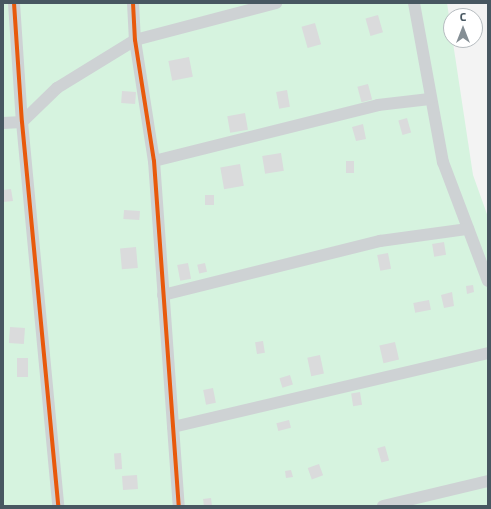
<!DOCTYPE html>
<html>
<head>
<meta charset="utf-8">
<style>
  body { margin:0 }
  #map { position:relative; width:491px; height:509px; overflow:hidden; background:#f3f3f3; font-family:"Exo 2",sans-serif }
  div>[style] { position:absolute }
  .green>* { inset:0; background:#d6f3df }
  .building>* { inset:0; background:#dadbdc; transform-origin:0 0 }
  .minor>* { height:12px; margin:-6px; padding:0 6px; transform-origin:6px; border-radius:6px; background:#ced2d4 }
  .cycleway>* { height:4px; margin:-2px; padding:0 2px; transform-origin:2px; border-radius:2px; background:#e8590c }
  span { translate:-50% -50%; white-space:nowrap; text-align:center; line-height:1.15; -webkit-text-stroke:3px #fff; paint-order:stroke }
  .frame { position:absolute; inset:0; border:4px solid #485761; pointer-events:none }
  .north { position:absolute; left:443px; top:8px; width:40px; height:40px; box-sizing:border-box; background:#fff; border:1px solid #b6bcc0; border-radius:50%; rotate:0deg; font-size:11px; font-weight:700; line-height:16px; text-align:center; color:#485761 }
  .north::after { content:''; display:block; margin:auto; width:14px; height:18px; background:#848e94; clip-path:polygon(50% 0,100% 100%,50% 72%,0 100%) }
</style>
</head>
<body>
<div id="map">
  <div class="green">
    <i style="clip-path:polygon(3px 3px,447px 3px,473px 175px,488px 217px,488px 506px,3px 506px)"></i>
  </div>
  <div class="building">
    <i style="left:378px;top:15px;width:18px;height:13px;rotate:74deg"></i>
    <i style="left:315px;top:23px;width:22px;height:14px;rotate:74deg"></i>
    <i style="left:189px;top:57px;width:20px;height:21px;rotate:79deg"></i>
    <i style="left:368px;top:84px;width:16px;height:11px;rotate:75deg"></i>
    <i style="left:287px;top:90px;width:17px;height:11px;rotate:80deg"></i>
    <i style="left:122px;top:91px;width:14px;height:12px;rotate:4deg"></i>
    <i style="left:245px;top:113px;width:17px;height:18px;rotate:80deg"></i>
    <i style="left:407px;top:118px;width:15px;height:9px;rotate:74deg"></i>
    <i style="clip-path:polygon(363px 124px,366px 139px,356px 141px,352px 127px)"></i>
    <i style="left:281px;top:153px;width:18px;height:19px;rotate:81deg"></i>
    <i style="left:346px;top:161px;width:8px;height:12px"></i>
    <i style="left:240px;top:164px;width:22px;height:20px;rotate:80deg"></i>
    <i style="clip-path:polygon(11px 189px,13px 201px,3px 202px,3px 190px)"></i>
    <i style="left:205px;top:195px;width:9px;height:10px"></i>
    <i style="left:124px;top:210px;width:16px;height:9px;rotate:4deg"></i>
    <i style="left:444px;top:242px;width:13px;height:12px;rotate:81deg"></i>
    <i style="left:136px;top:247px;width:21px;height:16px;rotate:85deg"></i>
    <i style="left:388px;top:253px;width:16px;height:11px;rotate:79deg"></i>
    <i style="left:188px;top:263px;width:16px;height:11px;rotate:79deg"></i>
    <i style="left:205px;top:263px;width:9px;height:8px;rotate:77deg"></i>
    <i style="clip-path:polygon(473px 285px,474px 292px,467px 294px,466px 286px)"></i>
    <i style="clip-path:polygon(452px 292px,454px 306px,444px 308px,441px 295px)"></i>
    <i style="left:429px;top:300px;width:10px;height:16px;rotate:79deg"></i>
    <i style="left:10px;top:327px;width:15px;height:16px;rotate:4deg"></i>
    <i style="left:263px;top:341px;width:12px;height:8px;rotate:81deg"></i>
    <i style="left:395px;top:342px;width:18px;height:16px;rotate:77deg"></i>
    <i style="left:320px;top:355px;width:19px;height:13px;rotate:78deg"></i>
    <i style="left:17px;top:358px;width:11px;height:19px"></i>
    <i style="left:290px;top:375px;width:10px;height:11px;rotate:73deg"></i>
    <i style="left:213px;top:388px;width:15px;height:10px;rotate:79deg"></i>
    <i style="left:360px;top:392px;width:13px;height:9px;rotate:81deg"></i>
    <i style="left:289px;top:420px;width:8px;height:13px;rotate:76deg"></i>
    <i style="left:385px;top:446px;width:15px;height:8px;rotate:74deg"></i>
    <i style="left:121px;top:453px;width:16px;height:7px;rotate:86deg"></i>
    <i style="left:319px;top:464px;width:12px;height:12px;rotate:70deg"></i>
    <i style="clip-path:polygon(291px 470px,293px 477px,286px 478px,285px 471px)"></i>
    <i style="left:137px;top:475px;width:14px;height:15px;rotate:86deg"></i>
    <i style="left:211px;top:498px;width:8px;height:8px;rotate:83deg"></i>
  </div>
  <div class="minor">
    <i style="left:14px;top:3px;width:119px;rotate:86.2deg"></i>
    <i style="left:22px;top:122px;width:386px;rotate:84.6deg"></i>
    <i style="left:133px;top:3px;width:37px;rotate:87deg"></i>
    <i style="left:135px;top:40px;width:122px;rotate:81.1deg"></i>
    <i style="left:154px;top:161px;width:346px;rotate:85.9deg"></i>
    <i style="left:414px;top:3px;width:162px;rotate:79.7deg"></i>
    <i style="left:443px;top:162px;width:127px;rotate:69.3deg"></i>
    <i style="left:3px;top:123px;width:19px;rotate:-3deg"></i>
    <i style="left:22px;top:122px;width:49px;rotate:-44.2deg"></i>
    <i style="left:57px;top:88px;width:92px;rotate:-31.6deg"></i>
    <i style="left:135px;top:40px;width:146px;rotate:-14.7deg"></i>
    <i style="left:154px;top:161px;width:231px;rotate:-14deg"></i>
    <i style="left:378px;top:105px;width:52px;rotate:-6.6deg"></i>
    <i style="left:163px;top:295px;width:224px;rotate:-14deg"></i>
    <i style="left:380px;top:241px;width:89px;rotate:-7.8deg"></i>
    <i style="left:173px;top:427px;width:324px;rotate:-13.2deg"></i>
    <i style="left:383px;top:506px;width:108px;rotate:-13.4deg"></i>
  </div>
  <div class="cycleway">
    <i style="left:14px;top:3px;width:119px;rotate:86.2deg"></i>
    <i style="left:22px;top:122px;width:386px;rotate:84.6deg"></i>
    <i style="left:133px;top:3px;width:37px;rotate:87deg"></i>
    <i style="left:135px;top:40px;width:122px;rotate:81.1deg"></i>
    <i style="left:154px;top:161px;width:346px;rotate:85.9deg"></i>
  </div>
  <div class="frame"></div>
  <div class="north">С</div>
</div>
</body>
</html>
